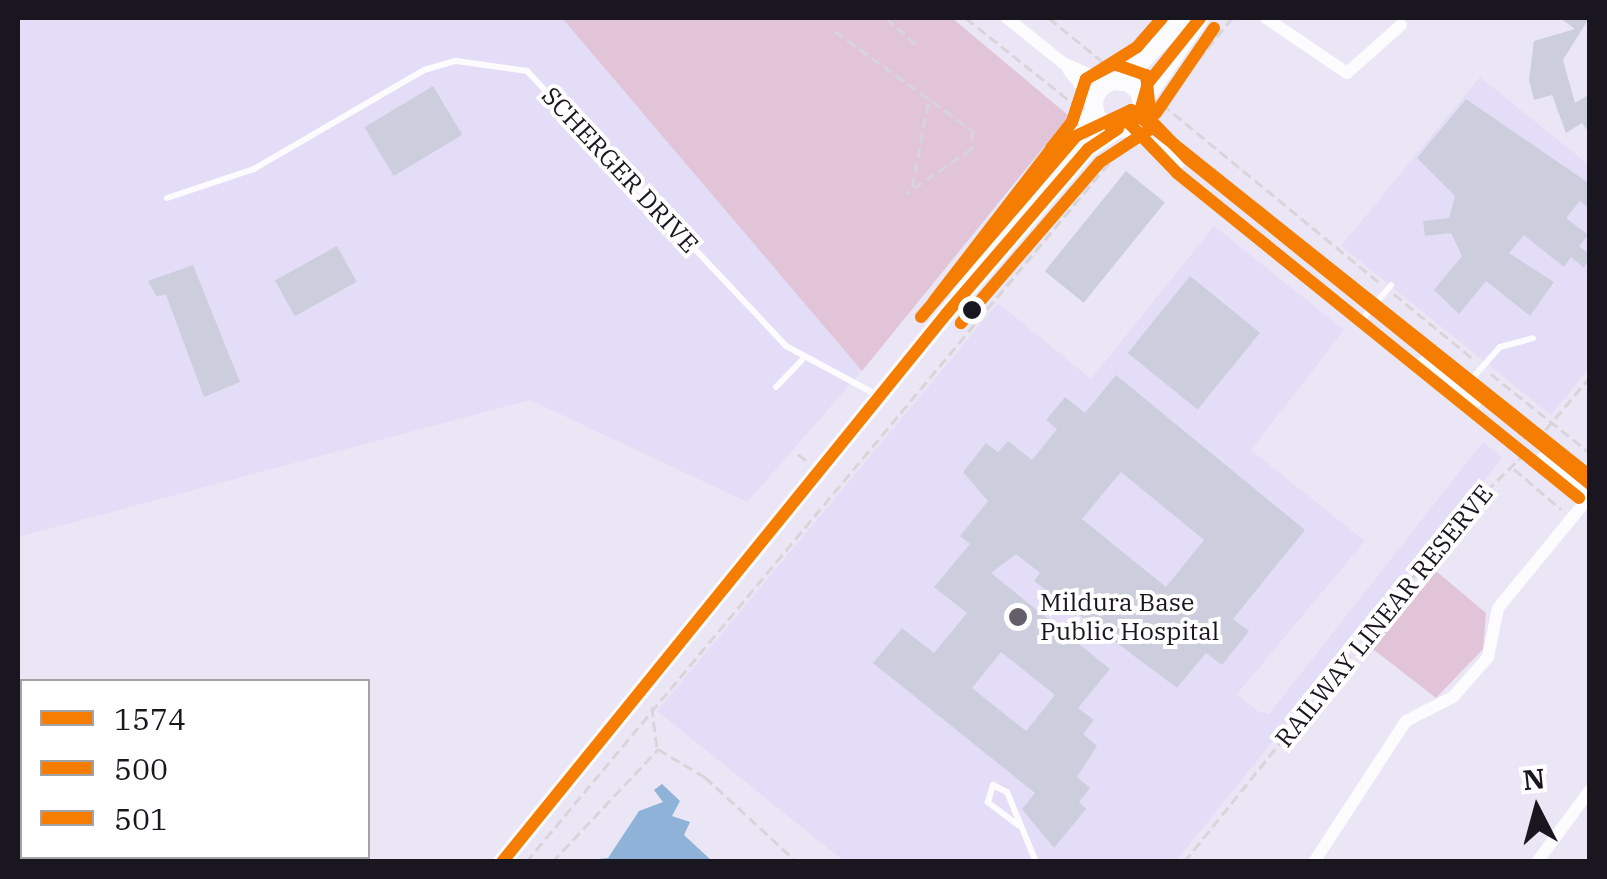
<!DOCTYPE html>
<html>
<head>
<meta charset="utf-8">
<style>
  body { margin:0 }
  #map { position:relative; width:1607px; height:879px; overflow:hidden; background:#ebe6f5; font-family:"IBM Plex Serif",serif }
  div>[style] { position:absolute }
  .built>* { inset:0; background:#e4ddf7 }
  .green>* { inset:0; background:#e1c4d8 }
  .water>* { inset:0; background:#8fb2d8 }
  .building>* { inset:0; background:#cdcedd; transform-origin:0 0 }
  .path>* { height:2.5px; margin-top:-1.25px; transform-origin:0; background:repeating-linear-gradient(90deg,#d7d5d9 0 10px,transparent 0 15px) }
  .service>* { height:6px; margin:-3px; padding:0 3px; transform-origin:3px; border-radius:3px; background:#fcfbfe }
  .minor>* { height:12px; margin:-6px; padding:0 6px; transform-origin:6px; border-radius:6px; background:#fcfbfe }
  .tertiary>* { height:18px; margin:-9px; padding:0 9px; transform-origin:9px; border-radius:9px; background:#fcfbfe }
  .tertiary>.ring { margin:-9px; padding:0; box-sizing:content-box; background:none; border:18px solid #fcfbfe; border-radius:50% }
  .bus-1>* { height:12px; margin:-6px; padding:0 6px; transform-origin:6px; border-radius:6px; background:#f47d02 }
  .bus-2>* { height:12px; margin:-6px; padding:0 6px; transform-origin:6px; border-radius:6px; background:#f47d02 }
  .bus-3>* { height:12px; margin:-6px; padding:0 6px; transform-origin:6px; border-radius:6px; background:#f47d02 }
  .dots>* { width:28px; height:28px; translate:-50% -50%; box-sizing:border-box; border:5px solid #fff; border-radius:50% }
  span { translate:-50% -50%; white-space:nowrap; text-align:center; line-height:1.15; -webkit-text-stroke:8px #fff; paint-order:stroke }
  .street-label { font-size:25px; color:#19161f }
  .poi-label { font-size:25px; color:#19161f }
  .left { translate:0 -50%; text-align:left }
  .frame { position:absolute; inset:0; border:20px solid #19161f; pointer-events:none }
  .legend { position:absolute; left:20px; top:679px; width:350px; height:180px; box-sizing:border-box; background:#fff; border:2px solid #a3a2a5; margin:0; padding:12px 18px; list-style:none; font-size:30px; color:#19161f }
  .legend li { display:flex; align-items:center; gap:20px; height:50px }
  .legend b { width:50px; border:2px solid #a3a2a5 }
  .north { position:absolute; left:1487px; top:759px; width:100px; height:100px; -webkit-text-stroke:8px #fff; paint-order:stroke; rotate:354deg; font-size:28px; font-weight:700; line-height:40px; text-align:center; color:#19161f }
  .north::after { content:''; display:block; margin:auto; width:35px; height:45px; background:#19161f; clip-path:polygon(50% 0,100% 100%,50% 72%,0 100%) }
</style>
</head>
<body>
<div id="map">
  <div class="built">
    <i style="clip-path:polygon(18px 18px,562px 18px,862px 371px,747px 502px,530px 400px,18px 537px)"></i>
    <i style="clip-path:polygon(1480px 77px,1589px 165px,1589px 368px,1551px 415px,1341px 246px)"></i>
    <i style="clip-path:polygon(1214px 226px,1344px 330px,1251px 450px,1365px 541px,1237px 694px,1259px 712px,1269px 714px,1483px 442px,1502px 458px,1176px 861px,844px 861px,657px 711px,998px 303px,1091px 379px)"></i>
  </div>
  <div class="green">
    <i style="clip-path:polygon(562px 18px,952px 18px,1069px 116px,862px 371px)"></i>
    <i style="clip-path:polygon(1430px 566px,1486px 613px,1483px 649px,1436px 698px,1369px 646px)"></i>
  </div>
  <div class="water">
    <i style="clip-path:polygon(662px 784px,680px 801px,672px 816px,690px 822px,684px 835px,712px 861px,576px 861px,608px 858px,639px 811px,663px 802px,654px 790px)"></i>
  </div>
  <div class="building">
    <i style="clip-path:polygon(1560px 18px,1589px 18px,1563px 60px,1575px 103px,1590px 94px,1590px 134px,1582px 123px,1566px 133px,1552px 95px,1534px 100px,1529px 80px,1534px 41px,1575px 29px)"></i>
    <i style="left:433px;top:86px;width:57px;height:80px;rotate:59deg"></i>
    <i style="clip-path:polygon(1466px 99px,1590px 184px,1590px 209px,1580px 201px,1566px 218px,1588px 235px,1579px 246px,1590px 255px,1584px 268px,1571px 257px,1564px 267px,1524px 235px,1509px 253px,1554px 282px,1530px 316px,1486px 281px,1459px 314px,1434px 290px,1462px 256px,1451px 233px,1425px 236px,1423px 221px,1449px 218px,1455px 196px,1417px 158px)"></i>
    <i style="left:1126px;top:171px;width:50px;height:129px;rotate:39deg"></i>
    <i style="left:337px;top:246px;width:41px;height:71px;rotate:61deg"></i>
    <i style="clip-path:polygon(193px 265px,240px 382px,204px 397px,166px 295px,156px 296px,148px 281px)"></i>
    <i style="left:1190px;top:276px;width:90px;height:99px;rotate:39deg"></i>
    <i style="clip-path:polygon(evenodd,1116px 375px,1305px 530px,1233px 619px,1249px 631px,1222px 665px,1206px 653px,1177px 688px,1034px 581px,1040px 573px,1016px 554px,991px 573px,1110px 669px,1078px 708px,1094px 720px,1083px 734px,1097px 746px,1077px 777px,1090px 788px,1079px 802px,1086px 809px,1054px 848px,1022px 809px,1035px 793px,873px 663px,902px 628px,934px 653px,967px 613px,934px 587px,970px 544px,960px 536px,988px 501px,963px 472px,986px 443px,998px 452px,1008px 441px,1032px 460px,1057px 429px,1046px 420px,1065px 397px,1085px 413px,1116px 375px,1121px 472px,1204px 540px,1166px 587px,1082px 519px,1121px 472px,1116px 375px,1001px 652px,1055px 695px,1026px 731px,972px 688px,1001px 652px)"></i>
  </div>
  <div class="path">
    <i style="left:886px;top:18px;width:43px;rotate:41.2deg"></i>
    <i style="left:966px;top:18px;width:139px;rotate:38.6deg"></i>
    <i style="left:1049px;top:18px;width:70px;rotate:39.2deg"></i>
    <i style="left:835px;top:31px;width:170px;rotate:35.9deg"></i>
    <i style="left:973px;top:131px;width:18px;rotate:93deg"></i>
    <i style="left:972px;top:149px;width:80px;rotate:145.7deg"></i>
    <i style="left:1127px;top:51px;width:43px;rotate:-49.7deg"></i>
    <i style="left:1102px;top:66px;width:14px;rotate:-8deg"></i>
    <i style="left:1169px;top:95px;width:99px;rotate:-50.7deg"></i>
    <i style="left:1162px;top:104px;width:282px;rotate:39.4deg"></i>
    <i style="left:912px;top:187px;width:91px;rotate:-79.2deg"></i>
    <i style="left:1394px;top:294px;width:102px;rotate:39.4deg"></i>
    <i style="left:1491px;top:374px;width:127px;rotate:38.6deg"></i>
    <i style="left:1545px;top:430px;width:70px;rotate:-49.7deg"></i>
    <i style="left:798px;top:454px;width:13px;rotate:39deg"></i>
    <i style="left:1514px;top:469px;width:62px;rotate:40.4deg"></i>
    <i style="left:652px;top:707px;width:41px;rotate:83deg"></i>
    <i style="left:526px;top:862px;width:924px;rotate:-50.18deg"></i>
    <i style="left:1118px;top:152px;width:14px;rotate:-17deg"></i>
    <i style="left:552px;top:862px;width:155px;rotate:-46.8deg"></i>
    <i style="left:658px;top:749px;width:55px;rotate:30.8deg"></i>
    <i style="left:705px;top:777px;width:125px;rotate:42.7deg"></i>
    <i style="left:1184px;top:862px;width:449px;rotate:-51.2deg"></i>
    <i style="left:1465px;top:512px;width:87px;rotate:-44.5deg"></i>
  </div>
  <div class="service">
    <i style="left:167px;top:198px;width:92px;rotate:-18.4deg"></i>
    <i style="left:254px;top:169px;width:197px;rotate:-30.2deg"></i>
    <i style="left:424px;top:70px;width:33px;rotate:-16deg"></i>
    <i style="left:456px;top:61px;width:72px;rotate:8deg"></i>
    <i style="left:527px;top:71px;width:378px;rotate:46.7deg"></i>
    <i style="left:786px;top:346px;width:106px;rotate:28.3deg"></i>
    <i style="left:1366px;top:315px;width:39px;rotate:-50deg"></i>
    <i style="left:1468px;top:383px;width:48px;rotate:-48.4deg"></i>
    <i style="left:1500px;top:347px;width:34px;rotate:-15deg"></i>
    <i style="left:776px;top:387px;width:37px;rotate:-46deg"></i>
    <i style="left:1018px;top:825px;width:38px;rotate:-143deg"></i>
    <i style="left:988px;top:802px;width:18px;rotate:-74deg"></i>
    <i style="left:993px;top:785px;width:16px;rotate:27deg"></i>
    <i style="left:1007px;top:792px;width:76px;rotate:67.5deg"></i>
  </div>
  <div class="minor">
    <i style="left:1007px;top:18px;width:72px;rotate:38.8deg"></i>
    <i style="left:1063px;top:63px;width:50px;rotate:23.5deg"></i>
    <i style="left:1266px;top:18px;width:98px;rotate:34.2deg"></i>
    <i style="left:1347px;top:73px;width:72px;rotate:-41.6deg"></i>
    <i style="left:1068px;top:69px;width:43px;rotate:52.6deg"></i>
    <i style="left:1141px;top:110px;width:68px;rotate:46.2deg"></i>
    <i style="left:1188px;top:159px;width:517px;rotate:38.95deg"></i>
    <i style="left:1126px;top:127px;width:64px;rotate:32.9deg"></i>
    <i style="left:1424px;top:362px;width:65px;rotate:38.1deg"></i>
    <i style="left:1543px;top:458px;width:63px;rotate:41.8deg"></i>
    <i style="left:1314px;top:862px;width:168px;rotate:-56.9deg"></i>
    <i style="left:1406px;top:721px;width:53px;rotate:-27.1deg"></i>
    <i style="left:1453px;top:697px;width:53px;rotate:-48.8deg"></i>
    <i style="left:1488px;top:657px;width:50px;rotate:-78.5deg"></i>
    <i style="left:1498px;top:608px;width:145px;rotate:-50.6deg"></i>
    <i style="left:1537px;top:862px;width:89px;rotate:-53.6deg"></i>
  </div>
  <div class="tertiary">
    <i class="ring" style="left:1094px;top:81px;width:30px;height:30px"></i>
    <i style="left:1121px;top:82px;width:90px;rotate:-45.5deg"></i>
    <i style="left:1142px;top:103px;width:103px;rotate:-55.7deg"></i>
    <i style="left:959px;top:291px;width:226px;rotate:-52.9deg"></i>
    <i style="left:502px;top:862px;width:707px;rotate:-50.97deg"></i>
    <i style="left:947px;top:313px;width:216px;rotate:-49.3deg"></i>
    <i style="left:1088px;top:149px;width:36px;rotate:-34deg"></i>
  </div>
  <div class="bus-1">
    <i style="left:1141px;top:110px;width:68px;rotate:46.2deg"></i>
    <i style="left:1188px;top:159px;width:517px;rotate:38.95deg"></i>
    <i style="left:1110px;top:127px;width:29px;rotate:-18deg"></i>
    <i style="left:1138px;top:118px;width:36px;rotate:-74deg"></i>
    <i style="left:1148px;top:83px;width:83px;rotate:-51.3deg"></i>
    <i style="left:502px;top:862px;width:707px;rotate:-50.97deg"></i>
    <i style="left:947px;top:313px;width:216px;rotate:-49.3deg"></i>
    <i style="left:1088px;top:149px;width:36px;rotate:-34deg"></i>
  </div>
  <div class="bus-2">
    <i style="left:1156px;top:113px;width:103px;rotate:-55.7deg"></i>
    <i style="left:1128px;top:122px;width:71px;rotate:46.1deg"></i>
    <i style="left:1177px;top:173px;width:517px;rotate:38.95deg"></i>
    <i style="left:934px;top:301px;width:226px;rotate:-52.4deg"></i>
    <i style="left:1072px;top:122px;width:45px;rotate:-72deg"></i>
    <i style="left:1086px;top:79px;width:32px;rotate:-28deg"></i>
    <i style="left:1114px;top:64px;width:34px;rotate:19deg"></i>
    <i style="left:1146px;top:75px;width:53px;rotate:83.5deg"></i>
    <i style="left:1152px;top:128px;width:62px;rotate:146.8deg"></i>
    <i style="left:1100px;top:162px;width:213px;rotate:130.8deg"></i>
  </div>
  <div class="bus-3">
    <i style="left:1051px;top:148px;width:33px;rotate:-51deg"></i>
    <i style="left:1072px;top:122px;width:45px;rotate:-72deg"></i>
    <i style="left:1086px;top:79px;width:60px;rotate:-32.1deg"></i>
    <i style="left:1137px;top:47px;width:38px;rotate:-49deg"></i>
    <i style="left:921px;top:317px;width:238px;rotate:-49.4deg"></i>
    <i style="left:1076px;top:136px;width:61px;rotate:-25.3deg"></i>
    <i style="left:1131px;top:110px;width:587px;rotate:38.57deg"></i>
  </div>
  <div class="dots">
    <i style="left:972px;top:310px;background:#19161f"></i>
    <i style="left:1018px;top:617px;background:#625f6a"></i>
  </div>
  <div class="street-label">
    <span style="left:620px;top:170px;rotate:47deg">SCHERGER DRIVE</span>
    <span style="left:1384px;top:616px;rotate:-51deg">RAILWAY LINEAR RESERVE</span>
  </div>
  <div class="poi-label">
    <span class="left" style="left:1040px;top:617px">Mildura Base<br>Public Hospital</span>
  </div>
  <div class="frame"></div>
  <ul class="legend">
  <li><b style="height:12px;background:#f47d02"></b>1574</li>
  <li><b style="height:12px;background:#f47d02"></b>500</li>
  <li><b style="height:12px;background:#f47d02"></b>501</li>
  </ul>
  <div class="north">N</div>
</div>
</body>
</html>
